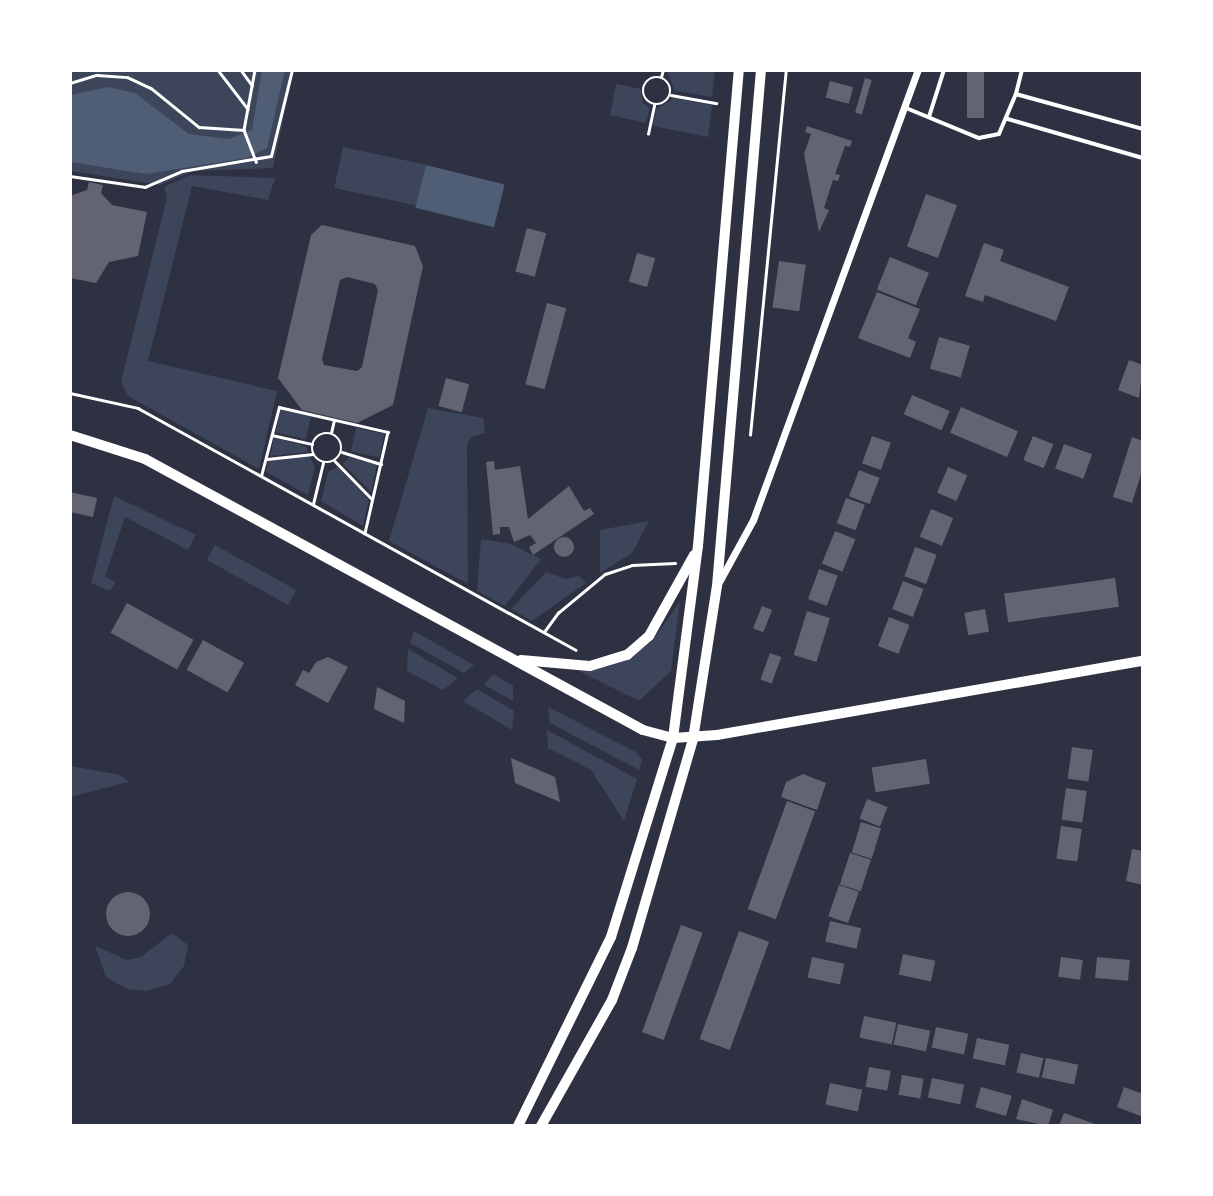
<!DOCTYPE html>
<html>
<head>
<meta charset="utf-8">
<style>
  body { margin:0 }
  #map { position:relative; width:1213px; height:1196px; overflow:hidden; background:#2d3142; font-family:"IBM Plex Sans",sans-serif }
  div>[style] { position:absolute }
  .green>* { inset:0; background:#3c4559; transform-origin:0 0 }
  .water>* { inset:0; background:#4f5d75; transform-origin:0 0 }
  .building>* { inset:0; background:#626471; transform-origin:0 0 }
  .round { border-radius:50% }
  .path>* { height:2.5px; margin:-1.25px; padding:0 1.25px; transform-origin:1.25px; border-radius:1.25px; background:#fff }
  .path>.ring { margin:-1.25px; padding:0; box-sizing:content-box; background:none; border:2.5px solid #fff; border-radius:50% }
  .service>* { height:3.5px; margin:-1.75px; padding:0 1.75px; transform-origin:1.75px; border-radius:1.75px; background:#fff }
  .minor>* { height:7px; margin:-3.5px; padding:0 3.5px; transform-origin:3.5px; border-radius:3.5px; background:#fff }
  .secondary>* { height:10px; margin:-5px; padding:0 5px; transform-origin:5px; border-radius:5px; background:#fff }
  span { translate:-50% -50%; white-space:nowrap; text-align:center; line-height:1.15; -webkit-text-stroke:5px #fff; paint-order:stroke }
  .frame { position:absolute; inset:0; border:72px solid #fff; pointer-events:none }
</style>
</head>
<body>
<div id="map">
  <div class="green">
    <i style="clip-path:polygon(70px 70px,294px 70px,273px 168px,193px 171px,160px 185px,70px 171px)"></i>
    <i style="clip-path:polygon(666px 70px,715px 70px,712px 97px,675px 91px)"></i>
    <i style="clip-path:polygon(616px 84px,641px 89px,643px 103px,650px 108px,646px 123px,610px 115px)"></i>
    <i style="clip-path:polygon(674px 98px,712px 105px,708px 137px,653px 126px,656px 109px)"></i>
    <i style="left:343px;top:147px;width:85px;height:42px;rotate:12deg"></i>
    <i style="clip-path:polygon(190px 175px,275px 178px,268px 200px,192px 186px,148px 361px,277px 391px,259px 469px,128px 396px,121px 382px,167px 197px,164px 187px)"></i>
    <i style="clip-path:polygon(428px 408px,483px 418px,485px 433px,471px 437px,467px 444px,468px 584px,389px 541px)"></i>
    <i style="left:281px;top:409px;width:31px;height:24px;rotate:13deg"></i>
    <i style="left:356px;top:428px;width:29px;height:24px;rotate:12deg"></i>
    <i style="clip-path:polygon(274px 438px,306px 446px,308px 452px,270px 456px)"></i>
    <i style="clip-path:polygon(309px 456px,315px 467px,308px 495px,266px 472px,268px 461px)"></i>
    <i style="clip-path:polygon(349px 457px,377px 465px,371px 492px,343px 464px)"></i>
    <i style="clip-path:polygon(338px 467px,369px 500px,363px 526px,321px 501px,328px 472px)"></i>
    <i style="clip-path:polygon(114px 496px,196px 535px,188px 550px,125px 517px,105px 577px,116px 582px,110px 591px,91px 583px)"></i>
    <i style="clip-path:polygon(649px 521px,632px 553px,600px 573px,600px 530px)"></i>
    <i style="clip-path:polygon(481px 539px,511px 544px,541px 559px,505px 606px,477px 591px)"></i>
    <i style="left:215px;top:545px;width:93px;height:17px;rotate:29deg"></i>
    <i style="clip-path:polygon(546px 572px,565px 579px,579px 576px,586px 583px,532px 621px,511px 609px)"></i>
    <i style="clip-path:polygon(680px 601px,671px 671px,639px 701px,579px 671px,627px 659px,653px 640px)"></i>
    <i style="clip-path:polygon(414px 631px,474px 665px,464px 673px,410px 643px)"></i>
    <i style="clip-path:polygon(408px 649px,458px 678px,443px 690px,407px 671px)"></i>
    <i style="clip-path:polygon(493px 674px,513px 686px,513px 701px,484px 685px)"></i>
    <i style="clip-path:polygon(477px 689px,514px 711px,512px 730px,463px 701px)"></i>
    <i style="clip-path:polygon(548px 707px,636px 752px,642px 760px,639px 770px,550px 723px)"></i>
    <i style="clip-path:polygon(547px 730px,637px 779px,624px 821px,591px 770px,548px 748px)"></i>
    <i style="clip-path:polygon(70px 766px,120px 775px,129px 782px,70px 797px)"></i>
    <i style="clip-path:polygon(172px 933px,188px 945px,184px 966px,170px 984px,147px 991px,127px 989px,106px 977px,95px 946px,127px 960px,141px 957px)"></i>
  </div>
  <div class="water">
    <i style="clip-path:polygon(262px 70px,285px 70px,267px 148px,247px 158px,146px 174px,70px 162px,70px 95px,108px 87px,135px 93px,189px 134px,229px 139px,252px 130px)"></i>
    <i style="left:426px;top:165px;width:81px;height:44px;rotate:14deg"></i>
  </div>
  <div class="building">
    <i style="left:967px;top:70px;width:17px;height:48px"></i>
    <i style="left:865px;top:78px;width:7px;height:36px;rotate:16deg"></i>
    <i style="left:830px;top:81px;width:24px;height:17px;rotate:15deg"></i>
    <i style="clip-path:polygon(807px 126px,852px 141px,850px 147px,845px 146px,835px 174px,840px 175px,838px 181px,833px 180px,824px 208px,829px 210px,819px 232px,804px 154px,811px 134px,805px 132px)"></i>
    <i style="clip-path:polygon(89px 182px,103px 185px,101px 193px,112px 205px,147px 212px,138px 256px,109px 262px,96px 283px,70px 278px,70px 196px,87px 190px)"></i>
    <i style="left:926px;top:194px;width:33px;height:56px;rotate:20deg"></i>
    <i style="clip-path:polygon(evenodd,322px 225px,415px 246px,423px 266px,393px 405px,357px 423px,302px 410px,278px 378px,311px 235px,322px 225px,347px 277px,375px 284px,378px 290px,362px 367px,357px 371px,324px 365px,322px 359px,340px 280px,347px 277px)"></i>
    <i style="left:527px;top:228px;width:20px;height:45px;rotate:15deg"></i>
    <i style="clip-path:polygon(984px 243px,1004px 250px,1000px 261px,1069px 287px,1056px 321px,985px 295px,983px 302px,965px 296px)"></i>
    <i style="left:637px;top:253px;width:19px;height:30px;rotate:16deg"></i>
    <i style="left:890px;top:257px;width:42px;height:35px;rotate:22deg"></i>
    <i style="left:779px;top:261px;width:27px;height:47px;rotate:8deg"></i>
    <i style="clip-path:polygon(877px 292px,920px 309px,908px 338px,916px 342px,910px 358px,858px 338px)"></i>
    <i style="left:547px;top:303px;width:20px;height:84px;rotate:15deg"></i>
    <i style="left:939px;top:337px;width:32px;height:33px;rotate:16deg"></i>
    <i style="clip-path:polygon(1129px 360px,1143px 365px,1139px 398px,1118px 390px)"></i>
    <i style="left:446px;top:378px;width:24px;height:29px;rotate:15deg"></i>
    <i style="left:912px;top:395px;width:41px;height:21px;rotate:23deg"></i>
    <i style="left:961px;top:407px;width:62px;height:28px;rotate:23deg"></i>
    <i style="left:872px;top:436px;width:20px;height:29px;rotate:20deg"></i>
    <i style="left:1033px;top:436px;width:22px;height:26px;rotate:22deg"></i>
    <i style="clip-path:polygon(1132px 437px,1143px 441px,1143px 468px,1132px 503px,1113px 497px)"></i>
    <i style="left:1064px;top:444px;width:30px;height:26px;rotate:20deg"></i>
    <i style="clip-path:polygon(494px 461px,495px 470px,520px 466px,528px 519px,569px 486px,584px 511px,590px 508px,594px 514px,533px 555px,529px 547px,536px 543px,530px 535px,514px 542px,509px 527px,500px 527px,500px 534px,493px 535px,486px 462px)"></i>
    <i style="left:948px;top:467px;width:21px;height:28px;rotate:23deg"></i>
    <i style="left:859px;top:470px;width:22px;height:28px;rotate:21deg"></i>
    <i style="clip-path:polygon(70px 492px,97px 498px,93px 517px,70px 512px)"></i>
    <i style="left:846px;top:498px;width:20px;height:27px;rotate:20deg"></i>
    <i style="left:931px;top:509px;width:24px;height:30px;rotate:22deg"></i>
    <i style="left:835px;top:531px;width:22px;height:35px;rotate:22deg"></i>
    <i class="round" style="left:554px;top:537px;width:20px;height:20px"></i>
    <i style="left:915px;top:547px;width:23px;height:31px;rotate:20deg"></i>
    <i style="left:819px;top:569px;width:20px;height:32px;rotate:20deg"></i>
    <i style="left:1115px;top:578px;width:29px;height:112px;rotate:82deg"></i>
    <i style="left:903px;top:581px;width:22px;height:30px;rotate:21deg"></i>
    <i style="left:127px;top:603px;width:76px;height:34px;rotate:29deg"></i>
    <i style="left:762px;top:606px;width:11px;height:24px;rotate:22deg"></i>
    <i style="left:985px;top:609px;width:23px;height:21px;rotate:80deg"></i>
    <i style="left:807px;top:611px;width:24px;height:46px;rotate:17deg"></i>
    <i style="left:889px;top:617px;width:22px;height:31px;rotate:21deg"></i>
    <i style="left:203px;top:640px;width:47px;height:34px;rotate:29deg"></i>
    <i style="left:770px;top:653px;width:12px;height:28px;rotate:20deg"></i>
    <i style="clip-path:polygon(328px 657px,348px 667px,328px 703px,295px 685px,303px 670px,309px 673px,316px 662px)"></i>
    <i style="clip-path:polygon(377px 687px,405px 701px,404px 723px,374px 709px)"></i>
    <i style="left:1072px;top:747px;width:21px;height:32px;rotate:8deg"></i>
    <i style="clip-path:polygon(511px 758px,555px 777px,560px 802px,515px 783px)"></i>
    <i style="left:926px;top:759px;width:25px;height:55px;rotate:81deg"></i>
    <i style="clip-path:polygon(803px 774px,826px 783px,817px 810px,781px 797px,786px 782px)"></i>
    <i style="left:1066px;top:788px;width:21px;height:32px;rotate:8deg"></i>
    <i style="left:867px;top:799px;width:22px;height:21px;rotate:21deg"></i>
    <i style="left:787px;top:801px;width:30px;height:115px;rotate:20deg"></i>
    <i style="left:861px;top:822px;width:21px;height:32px;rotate:17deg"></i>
    <i style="left:1061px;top:826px;width:21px;height:33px;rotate:8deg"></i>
    <i style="clip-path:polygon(1132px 849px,1143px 851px,1143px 885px,1126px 881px)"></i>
    <i style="left:850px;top:853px;width:22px;height:33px;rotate:18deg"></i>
    <i style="left:839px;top:885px;width:21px;height:33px;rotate:19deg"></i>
    <i class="round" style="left:106px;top:892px;width:44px;height:44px"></i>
    <i style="left:830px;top:921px;width:32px;height:21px;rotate:13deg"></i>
    <i style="left:681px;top:925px;width:23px;height:114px;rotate:20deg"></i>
    <i style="left:739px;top:931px;width:32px;height:115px;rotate:20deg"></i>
    <i style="left:903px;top:954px;width:33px;height:21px;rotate:12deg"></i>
    <i style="left:812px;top:957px;width:33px;height:21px;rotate:12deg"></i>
    <i style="left:1061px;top:957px;width:22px;height:20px;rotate:8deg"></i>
    <i style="left:1097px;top:957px;width:33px;height:21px;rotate:5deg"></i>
    <i style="left:864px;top:1016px;width:33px;height:22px;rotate:12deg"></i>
    <i style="left:898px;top:1024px;width:33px;height:21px;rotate:12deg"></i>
    <i style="left:936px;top:1027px;width:33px;height:21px;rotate:12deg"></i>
    <i style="left:977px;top:1038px;width:33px;height:21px;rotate:12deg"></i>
    <i style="left:1021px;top:1053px;width:23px;height:20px;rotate:13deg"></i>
    <i style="left:1046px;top:1058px;width:33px;height:20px;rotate:12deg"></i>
    <i style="left:869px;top:1067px;width:22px;height:20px;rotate:10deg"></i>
    <i style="left:902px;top:1075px;width:22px;height:20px;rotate:10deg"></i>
    <i style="left:932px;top:1078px;width:33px;height:20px;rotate:12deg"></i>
    <i style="left:830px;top:1083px;width:33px;height:22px;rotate:12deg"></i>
    <i style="left:981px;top:1087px;width:32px;height:21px;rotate:16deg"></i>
    <i style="clip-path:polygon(1124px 1087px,1143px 1094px,1143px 1117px,1117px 1107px)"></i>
    <i style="clip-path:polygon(1022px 1099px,1053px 1110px,1048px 1126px,1016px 1119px)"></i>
    <i style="clip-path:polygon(1064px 1113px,1095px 1124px,1094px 1126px,1059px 1126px)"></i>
  </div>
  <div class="path">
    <i style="left:218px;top:70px;width:49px;rotate:52.4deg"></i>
    <i style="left:241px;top:70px;width:19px;rotate:54deg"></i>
    <i style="left:255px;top:70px;width:61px;rotate:100.4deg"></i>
    <i style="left:244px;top:130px;width:34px;rotate:69deg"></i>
    <i style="left:661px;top:77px;width:7px;rotate:-74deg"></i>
    <i class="ring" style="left:643px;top:77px;width:25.5px;height:25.5px"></i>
    <i style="left:70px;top:83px;width:28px;rotate:-17deg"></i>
    <i style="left:97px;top:75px;width:30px;rotate:4deg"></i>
    <i style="left:127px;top:77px;width:26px;rotate:25deg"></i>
    <i style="left:151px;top:88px;width:62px;rotate:39.1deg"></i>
    <i style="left:199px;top:127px;width:45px;rotate:3.8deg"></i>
    <i style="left:671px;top:95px;width:46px;rotate:10.1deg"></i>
    <i style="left:648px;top:134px;width:30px;rotate:-78deg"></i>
    <i style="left:70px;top:176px;width:76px;rotate:8.3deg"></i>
    <i style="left:145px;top:187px;width:40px;rotate:-23.4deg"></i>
    <i style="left:182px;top:171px;width:90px;rotate:-9.6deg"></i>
    <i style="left:271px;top:156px;width:89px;rotate:-76.3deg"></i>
    <i style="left:70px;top:393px;width:70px;rotate:12.4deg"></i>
    <i style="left:138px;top:408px;width:500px;rotate:28.92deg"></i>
    <i class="ring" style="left:312px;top:433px;width:27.5px;height:27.5px"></i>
    <i style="left:331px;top:433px;width:13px;rotate:-77deg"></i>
    <i style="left:272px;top:435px;width:41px;rotate:12.7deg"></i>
    <i style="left:750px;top:435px;width:367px;rotate:-84.4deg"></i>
    <i style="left:342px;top:452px;width:41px;rotate:17.1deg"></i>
    <i style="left:267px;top:459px;width:46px;rotate:-6.2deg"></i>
    <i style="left:335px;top:461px;width:53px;rotate:45.8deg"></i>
    <i style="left:261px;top:476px;width:71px;rotate:-75.4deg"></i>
    <i style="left:279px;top:407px;width:112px;rotate:12.9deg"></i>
    <i style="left:388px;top:432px;width:104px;rotate:102.8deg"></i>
    <i style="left:313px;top:504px;width:42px;rotate:-76.3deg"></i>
    <i style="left:544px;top:632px;width:24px;rotate:-54deg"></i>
    <i style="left:558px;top:613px;width:61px;rotate:-39.7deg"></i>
    <i style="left:605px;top:574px;width:28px;rotate:-18deg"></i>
    <i style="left:632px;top:565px;width:43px;rotate:-2.7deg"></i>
  </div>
  <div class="service">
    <i style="left:1016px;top:94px;width:25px;rotate:-76deg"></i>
    <i style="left:904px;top:107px;width:81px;rotate:22.5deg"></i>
    <i style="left:979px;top:138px;width:20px;rotate:-11deg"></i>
    <i style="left:999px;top:134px;width:43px;rotate:-67deg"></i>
    <i style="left:1016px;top:94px;width:132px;rotate:15.4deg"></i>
    <i style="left:929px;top:117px;width:49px;rotate:-72.3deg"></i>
    <i style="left:1008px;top:119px;width:141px;rotate:16.1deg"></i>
  </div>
  <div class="minor">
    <i style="left:719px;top:582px;width:71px;rotate:-61.3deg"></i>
    <i style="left:753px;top:520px;width:479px;rotate:-69.9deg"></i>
  </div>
  <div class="secondary">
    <i style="left:70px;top:435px;width:79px;rotate:17.7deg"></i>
    <i style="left:145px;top:459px;width:567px;rotate:28.55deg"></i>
    <i style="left:643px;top:730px;width:31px;rotate:15deg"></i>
    <i style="left:673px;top:738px;width:44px;rotate:-3.9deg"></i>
    <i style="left:717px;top:735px;width:432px;rotate:-9.9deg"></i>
    <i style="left:521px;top:660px;width:69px;rotate:5deg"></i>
    <i style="left:590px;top:666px;width:39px;rotate:-17deg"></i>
    <i style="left:627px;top:655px;width:29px;rotate:-41deg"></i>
    <i style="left:649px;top:636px;width:93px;rotate:-60.9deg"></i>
    <i style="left:518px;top:1126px;width:211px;rotate:-63.8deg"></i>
    <i style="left:611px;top:937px;width:208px;rotate:-72.7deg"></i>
    <i style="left:673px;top:738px;width:194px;rotate:-82.6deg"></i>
    <i style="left:698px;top:546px;width:478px;rotate:-85.1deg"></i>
    <i style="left:541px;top:1126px;width:145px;rotate:-60.6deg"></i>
    <i style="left:612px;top:1000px;width:56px;rotate:-69deg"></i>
    <i style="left:632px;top:948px;width:218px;rotate:-73.7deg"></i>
    <i style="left:693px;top:739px;width:155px;rotate:-81.1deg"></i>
    <i style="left:717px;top:586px;width:518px;rotate:-85.13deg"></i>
  </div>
  <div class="frame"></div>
</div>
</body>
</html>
